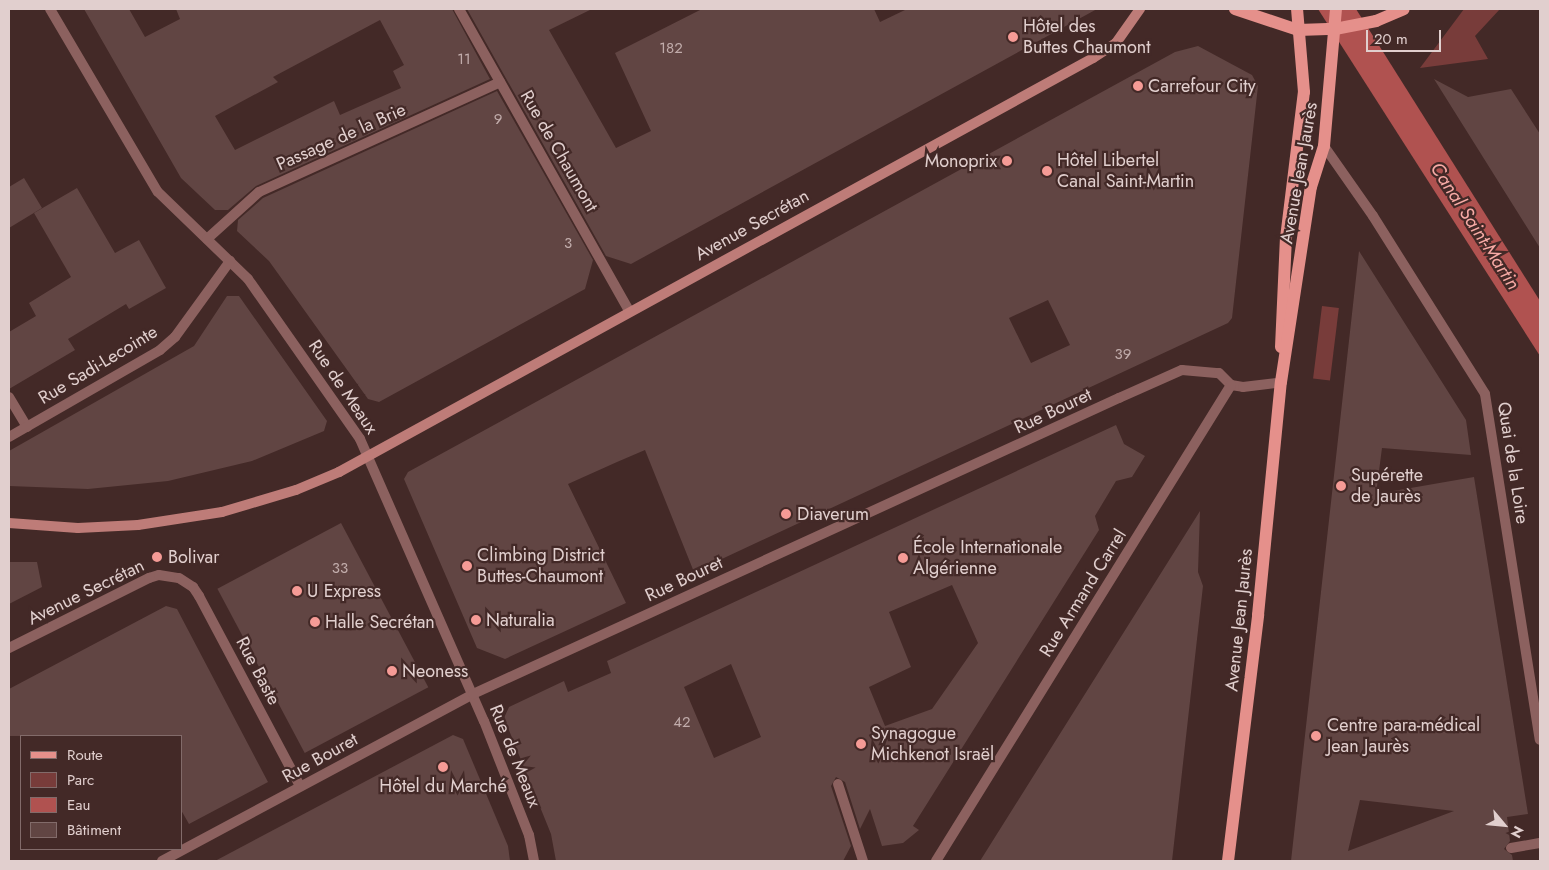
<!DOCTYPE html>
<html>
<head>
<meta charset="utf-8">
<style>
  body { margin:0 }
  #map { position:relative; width:1549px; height:870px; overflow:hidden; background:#432927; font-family:Jost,sans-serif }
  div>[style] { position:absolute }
  .green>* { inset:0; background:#783c3a; transform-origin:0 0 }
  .water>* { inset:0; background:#b05250 }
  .building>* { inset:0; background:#614543; transform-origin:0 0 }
  .lane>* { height:10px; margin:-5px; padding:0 5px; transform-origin:5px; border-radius:5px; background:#8c615f }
  .street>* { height:10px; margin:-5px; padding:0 5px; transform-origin:5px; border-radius:5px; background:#8c615f }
  .secondary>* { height:10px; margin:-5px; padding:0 5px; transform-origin:5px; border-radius:5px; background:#be7c78 }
  .primary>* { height:12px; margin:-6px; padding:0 6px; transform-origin:6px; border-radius:6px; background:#e5908b }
  .dots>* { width:14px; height:14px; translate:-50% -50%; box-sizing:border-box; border:2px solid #432927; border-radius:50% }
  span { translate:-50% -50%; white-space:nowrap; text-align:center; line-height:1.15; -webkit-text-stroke:4.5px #432927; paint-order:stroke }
  .number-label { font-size:15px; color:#c1acab }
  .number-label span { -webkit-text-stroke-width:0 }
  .poi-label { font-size:18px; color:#e1cfce }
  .left { translate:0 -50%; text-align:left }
  .right { translate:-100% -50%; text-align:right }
  .street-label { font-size:18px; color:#e1cfce }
  .water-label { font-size:19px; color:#f8aba6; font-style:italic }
  .frame { position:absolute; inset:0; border:10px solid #e1cfce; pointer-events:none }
  .legend { position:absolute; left:20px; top:735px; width:162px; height:115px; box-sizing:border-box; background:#432927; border:1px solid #826b6a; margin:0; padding:6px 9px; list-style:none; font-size:15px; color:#e1cfce }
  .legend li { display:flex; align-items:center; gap:10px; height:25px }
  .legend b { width:25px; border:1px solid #826b6a }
  .north { position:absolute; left:1479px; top:800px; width:50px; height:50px; -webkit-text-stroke:4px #432927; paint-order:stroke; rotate:118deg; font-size:14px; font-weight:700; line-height:20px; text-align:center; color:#e1cfce }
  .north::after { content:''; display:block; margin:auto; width:18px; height:22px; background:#e1cfce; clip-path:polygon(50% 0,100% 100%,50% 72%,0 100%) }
  .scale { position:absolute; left:1366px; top:30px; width:75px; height:22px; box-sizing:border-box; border:2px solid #e1cfce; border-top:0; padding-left:6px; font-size:15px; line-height:18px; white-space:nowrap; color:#e1cfce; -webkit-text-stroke:4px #432927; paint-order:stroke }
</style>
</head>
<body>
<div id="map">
  <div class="green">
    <i style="clip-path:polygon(1464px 9px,1500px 9px,1475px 36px,1488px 59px,1420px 68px)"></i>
    <i style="left:1322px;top:306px;width:17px;height:73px;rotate:7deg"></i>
  </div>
  <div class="water">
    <i style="clip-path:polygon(1318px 9px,1356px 9px,1540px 301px,1540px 356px)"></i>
  </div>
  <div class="building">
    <i style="clip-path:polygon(evenodd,84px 9px,129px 9px,145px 37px,180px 19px,176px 9px,452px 9px,490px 79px,256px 186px,228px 210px,215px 210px,181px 178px,84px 9px,380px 20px,404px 65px,393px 71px,401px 88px,340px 115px,334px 101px,235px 150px,215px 116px,278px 82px,273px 77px,380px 20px)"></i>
    <i style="clip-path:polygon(467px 9px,592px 9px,549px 30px,616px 148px,651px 131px,615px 53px,702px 9px,874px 9px,880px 22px,907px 9px,1097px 9px,631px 264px,606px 256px)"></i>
    <i style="clip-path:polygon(evenodd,1198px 46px,1252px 75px,1258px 86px,1232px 318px,1228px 323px,694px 572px,645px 450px,617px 462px,568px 484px,626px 603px,505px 659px,477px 648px,404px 479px,408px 472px,1175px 52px,1198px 46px,1048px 300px,1070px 345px,1031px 363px,1009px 318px,1048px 300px)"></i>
    <i style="clip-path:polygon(1434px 79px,1468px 97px,1511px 89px,1540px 134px,1540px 248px)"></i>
    <i style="clip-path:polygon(497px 91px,593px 260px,585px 289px,379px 402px,368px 399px,269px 261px,237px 231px,238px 220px,263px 198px)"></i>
    <i style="clip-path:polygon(24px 178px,42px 208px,9px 228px,9px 187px)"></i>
    <i style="clip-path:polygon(77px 188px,115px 253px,139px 240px,166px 288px,129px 309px,126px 304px,68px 339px,75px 350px,9px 389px,9px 332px,36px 316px,29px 303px,71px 277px,34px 213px)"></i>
    <i style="clip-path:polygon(evenodd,1359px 251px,1466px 420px,1471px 455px,1382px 448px,1376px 494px,1474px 477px,1528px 814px,1507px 817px,1510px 841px,1504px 849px,1512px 855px,1513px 861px,1291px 861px,1359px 251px,1360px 800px,1454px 811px,1348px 851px,1360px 800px)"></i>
    <i style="clip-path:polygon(227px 296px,239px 296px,327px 421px,324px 431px,252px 461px,168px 481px,88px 489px,9px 486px,9px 451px,194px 346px)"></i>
    <i style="clip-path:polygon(evenodd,1116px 425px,1124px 444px,1145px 456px,1132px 477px,1116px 481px,1095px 516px,1099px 530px,913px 826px,919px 830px,903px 843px,882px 846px,870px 809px,860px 829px,845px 782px,836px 777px,831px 786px,851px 846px,843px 861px,556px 861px,551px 834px,504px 718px,509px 707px,564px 681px,568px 692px,611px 673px,607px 661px,1116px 425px,952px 585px,978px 643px,932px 709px,885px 726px,869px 687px,911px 667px,889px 612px,952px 585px,1116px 425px,731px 664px,761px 737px,714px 758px,684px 687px,731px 664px)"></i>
    <i style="clip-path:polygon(1200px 511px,1198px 572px,1203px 586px,1172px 861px,980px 861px)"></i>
    <i style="left:341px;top:523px;width:186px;height:140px;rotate:62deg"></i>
    <i style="clip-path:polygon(9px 562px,37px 562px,42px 587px,9px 604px)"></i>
    <i style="clip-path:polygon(166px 606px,177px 609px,268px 782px,189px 824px,181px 810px,181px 736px,9px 736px,9px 689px)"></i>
    <i style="clip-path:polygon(453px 735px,463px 739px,508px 846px,510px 861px,215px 861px)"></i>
  </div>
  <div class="lane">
    <i style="left:9px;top:397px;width:35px;rotate:59deg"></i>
    <i style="left:1511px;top:848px;width:29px;rotate:-10deg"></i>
  </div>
  <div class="street">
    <i style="left:50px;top:9px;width:212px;rotate:59.5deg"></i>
    <i style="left:158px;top:192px;width:125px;rotate:44deg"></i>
    <i style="left:248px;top:279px;width:195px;rotate:55deg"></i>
    <i style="left:360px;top:439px;width:308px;rotate:66.3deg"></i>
    <i style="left:484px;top:721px;width:123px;rotate:68.5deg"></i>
    <i style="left:529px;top:835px;width:26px;rotate:79deg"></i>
    <i style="left:459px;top:9px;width:347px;rotate:60.6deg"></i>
    <i style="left:1324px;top:146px;width:85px;rotate:55deg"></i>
    <i style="left:1373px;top:216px;width:210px;rotate:57.8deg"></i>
    <i style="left:1485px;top:394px;width:350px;rotate:81deg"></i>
    <i style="left:207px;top:239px;width:70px;rotate:-42.1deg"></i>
    <i style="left:259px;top:192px;width:265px;rotate:-24.5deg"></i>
    <i style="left:1231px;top:385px;width:12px;rotate:9deg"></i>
    <i style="left:1243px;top:387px;width:38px;rotate:-7deg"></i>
    <i style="left:9px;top:437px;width:174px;rotate:-29.9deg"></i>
    <i style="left:160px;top:350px;width:20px;rotate:-41deg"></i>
    <i style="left:175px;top:337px;width:94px;rotate:-54.1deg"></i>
    <i style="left:9px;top:648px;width:157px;rotate:-26.6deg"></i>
    <i style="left:149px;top:578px;width:10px;rotate:-17deg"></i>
    <i style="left:159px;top:575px;width:20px;rotate:9deg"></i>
    <i style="left:179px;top:578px;width:17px;rotate:33deg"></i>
    <i style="left:193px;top:587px;width:11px;rotate:56deg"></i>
    <i style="left:199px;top:596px;width:215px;rotate:62deg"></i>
    <i style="left:838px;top:784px;width:81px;rotate:72deg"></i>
    <i style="left:162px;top:861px;width:353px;rotate:-28.2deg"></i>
    <i style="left:473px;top:694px;width:711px;rotate:-24.62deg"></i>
    <i style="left:1119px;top:398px;width:69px;rotate:-24deg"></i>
    <i style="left:1182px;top:370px;width:37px;rotate:5deg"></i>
    <i style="left:1219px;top:373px;width:17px;rotate:45deg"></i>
    <i style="left:936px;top:861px;width:560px;rotate:-58.21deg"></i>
  </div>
  <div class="secondary">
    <i style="left:9px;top:523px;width:69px;rotate:4.1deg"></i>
    <i style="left:78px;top:528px;width:60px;rotate:-2.9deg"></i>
    <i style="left:138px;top:525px;width:85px;rotate:-8.8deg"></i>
    <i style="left:222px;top:512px;width:77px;rotate:-16.6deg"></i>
    <i style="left:296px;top:490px;width:47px;rotate:-22.7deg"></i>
    <i style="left:339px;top:472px;width:860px;rotate:-28.77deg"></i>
    <i style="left:1093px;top:58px;width:27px;rotate:-33deg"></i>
    <i style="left:1116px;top:43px;width:42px;rotate:-54.8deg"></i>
  </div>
  <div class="primary">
    <i style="left:1235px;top:9px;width:66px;rotate:18.4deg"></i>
    <i style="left:1298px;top:30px;width:37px;rotate:-2deg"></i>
    <i style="left:1335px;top:29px;width:42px;rotate:-11deg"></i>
    <i style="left:1376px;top:21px;width:30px;rotate:-23deg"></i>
    <i style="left:1281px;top:347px;width:109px;rotate:-87.4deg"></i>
    <i style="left:1286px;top:238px;width:147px;rotate:-83deg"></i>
    <i style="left:1304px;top:92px;width:83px;rotate:-94.8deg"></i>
    <i style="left:1228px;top:861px;width:248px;rotate:-83deg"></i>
    <i style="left:1258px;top:615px;width:234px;rotate:-84.4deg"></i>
    <i style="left:1281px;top:382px;width:197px;rotate:-81.3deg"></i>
    <i style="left:1311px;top:187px;width:43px;rotate:-72.4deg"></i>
    <i style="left:1324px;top:146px;width:138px;rotate:-85deg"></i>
  </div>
  <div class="dots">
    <i style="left:1013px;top:37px;background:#f59b96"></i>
    <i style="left:1138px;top:86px;background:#f59b96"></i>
    <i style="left:1007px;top:161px;background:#f59b96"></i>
    <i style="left:1047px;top:171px;background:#f59b96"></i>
    <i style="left:1341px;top:486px;background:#f59b96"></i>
    <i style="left:786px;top:514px;background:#f59b96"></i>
    <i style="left:157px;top:557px;background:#f59b96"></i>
    <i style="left:903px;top:558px;background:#f59b96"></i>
    <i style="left:467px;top:566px;background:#f59b96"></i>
    <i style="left:297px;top:591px;background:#f59b96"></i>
    <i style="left:476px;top:620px;background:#f59b96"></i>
    <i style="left:315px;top:622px;background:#f59b96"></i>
    <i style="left:392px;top:671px;background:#f59b96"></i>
    <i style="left:1316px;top:736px;background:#f59b96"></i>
    <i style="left:861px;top:744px;background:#f59b96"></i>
    <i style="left:443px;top:767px;background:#f59b96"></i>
  </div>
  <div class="number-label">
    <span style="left:671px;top:49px">182</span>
    <span style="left:464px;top:60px">11</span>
    <span style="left:498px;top:120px">9</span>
    <span style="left:568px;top:244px">3</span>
    <span style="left:1123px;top:355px">39</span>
    <span style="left:340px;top:569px">33</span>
    <span style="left:682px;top:723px">42</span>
  </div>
  <div class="poi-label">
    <span class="left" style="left:1023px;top:37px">Hôtel des<br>Buttes Chaumont</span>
    <span class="left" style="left:1148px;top:86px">Carrefour City</span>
    <span class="right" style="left:997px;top:161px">Monoprix</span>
    <span class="left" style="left:1057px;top:171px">Hôtel Libertel<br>Canal Saint-Martin</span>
    <span class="left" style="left:1351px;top:486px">Supérette<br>de Jaurès</span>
    <span class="left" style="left:797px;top:514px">Diaverum</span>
    <span class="left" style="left:913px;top:558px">École Internationale<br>Algérienne</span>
    <span class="left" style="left:477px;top:566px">Climbing District<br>Buttes-Chaumont</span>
    <span class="left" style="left:168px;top:557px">Bolivar</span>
    <span class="left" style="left:307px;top:591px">U Express</span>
    <span class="left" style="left:486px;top:620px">Naturalia</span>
    <span class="left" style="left:325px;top:622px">Halle Secrétan</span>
    <span class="left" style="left:402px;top:671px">Neoness</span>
    <span class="left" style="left:1327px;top:736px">Centre para-médical<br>Jean Jaurès</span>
    <span class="left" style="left:871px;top:744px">Synagogue<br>Michkenot Israël</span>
    <span style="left:443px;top:786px">Hôtel du Marché</span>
  </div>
  <div class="street-label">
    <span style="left:341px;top:137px;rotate:-24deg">Passage de la Brie</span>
    <span style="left:559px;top:151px;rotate:60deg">Rue de Chaumont</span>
    <span style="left:1299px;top:173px;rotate:-80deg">Avenue Jean Jaurès</span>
    <span style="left:752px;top:225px;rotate:-29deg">Avenue Secrétan</span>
    <span style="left:98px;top:365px;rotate:-31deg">Rue Sadi-Lecointe</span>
    <span style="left:343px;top:387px;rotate:56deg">Rue de Meaux</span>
    <span style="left:1053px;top:411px;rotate:-25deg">Rue Bouret</span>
    <span style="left:1513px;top:463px;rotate:81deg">Quai de la Loire</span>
    <span style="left:684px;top:579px;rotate:-25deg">Rue Bouret</span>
    <span style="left:86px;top:592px;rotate:-26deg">Avenue Secrétan</span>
    <span style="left:1083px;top:593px;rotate:-58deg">Rue Armand Carrel</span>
    <span style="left:1239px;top:620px;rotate:-84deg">Avenue Jean Jaurès</span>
    <span style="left:258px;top:671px;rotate:62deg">Rue Baste</span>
    <span style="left:515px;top:756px;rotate:68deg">Rue de Meaux</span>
    <span style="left:320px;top:758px;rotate:-29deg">Rue Bouret</span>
  </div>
  <div class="water-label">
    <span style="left:1475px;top:226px;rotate:57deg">Canal Saint-Martin</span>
  </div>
  <div class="frame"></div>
  <ul class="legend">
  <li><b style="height:6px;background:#e5908b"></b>Route</li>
  <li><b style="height:14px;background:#783c3a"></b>Parc</li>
  <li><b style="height:14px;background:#b05250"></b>Eau</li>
  <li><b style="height:14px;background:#614543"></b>Bâtiment</li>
  </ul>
  <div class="north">N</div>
  <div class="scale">20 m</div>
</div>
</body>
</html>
